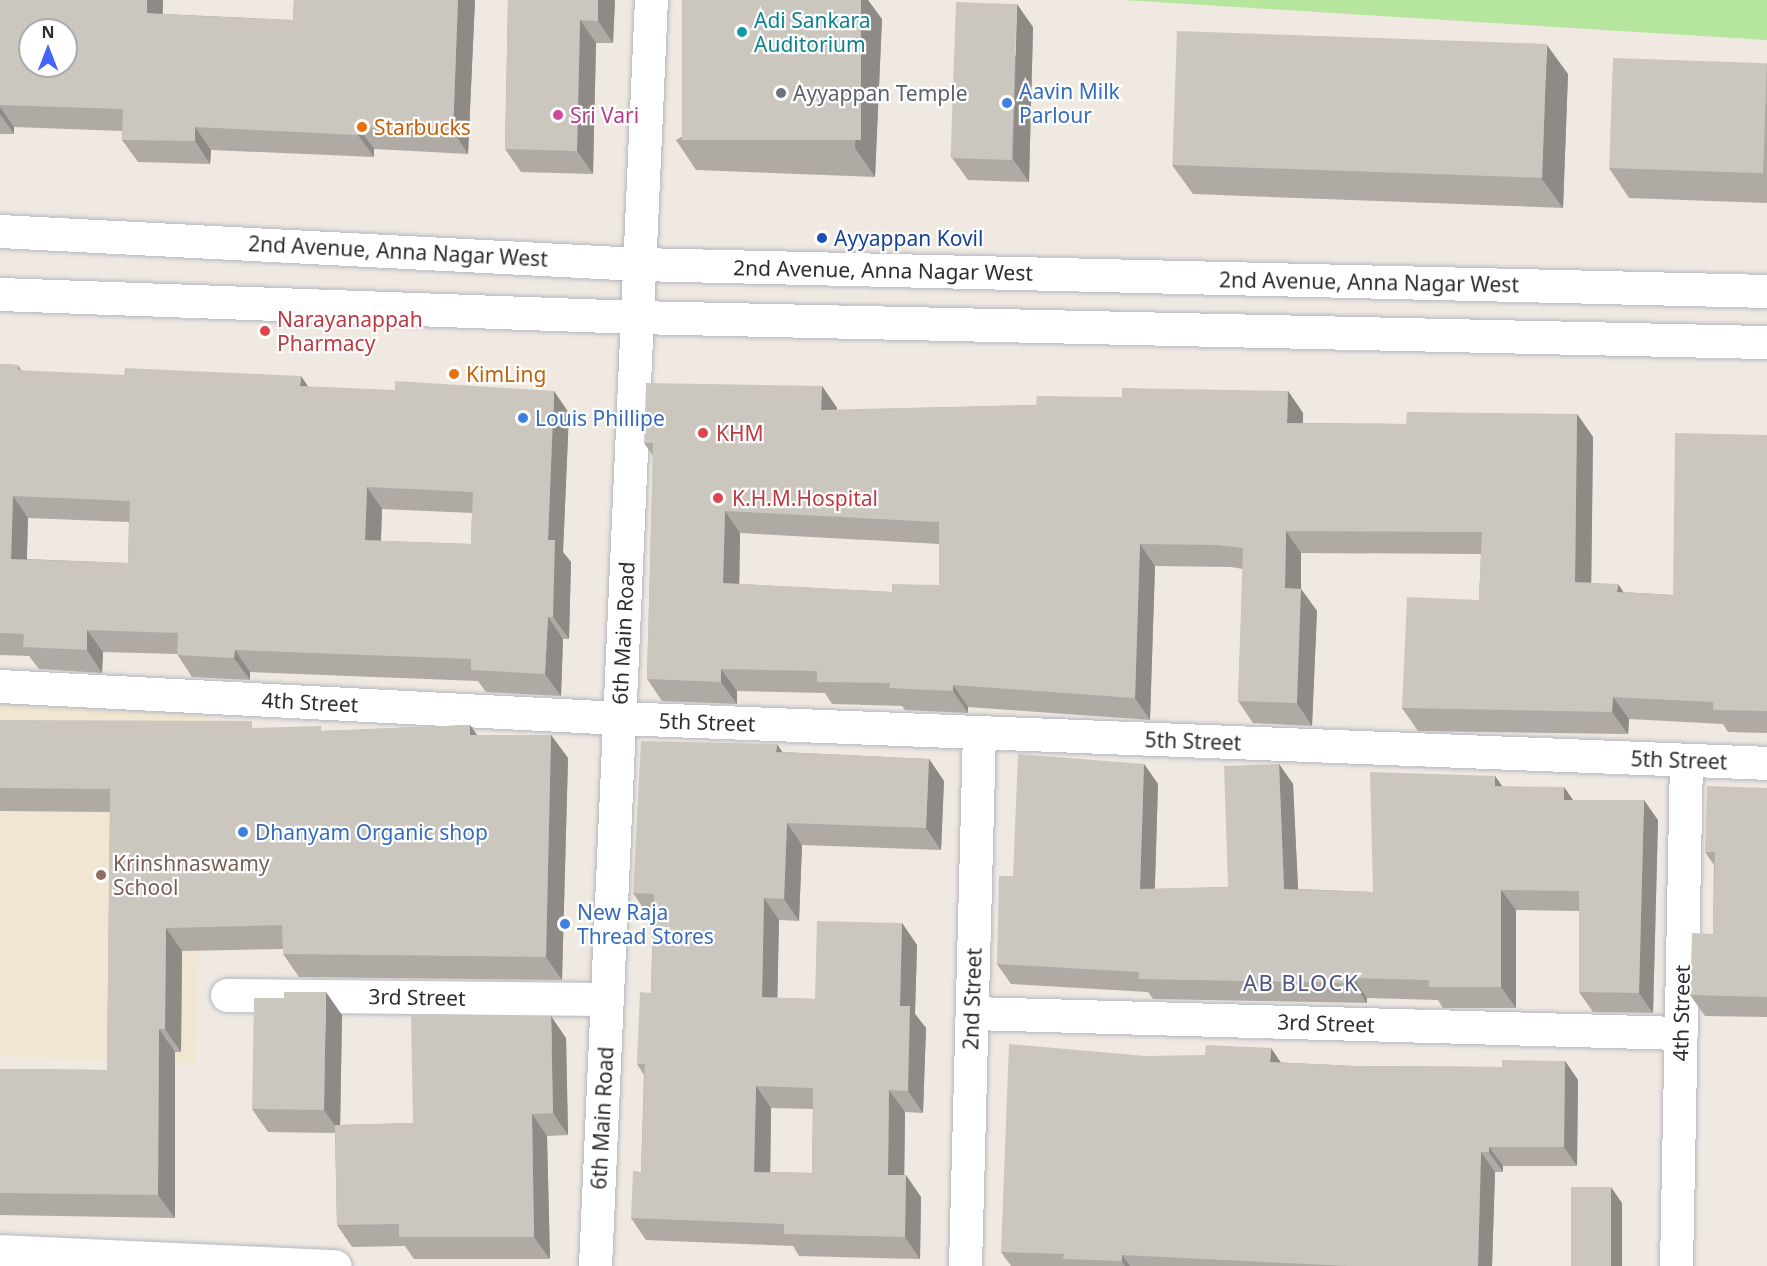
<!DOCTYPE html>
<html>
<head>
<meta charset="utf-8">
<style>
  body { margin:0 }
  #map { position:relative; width:1767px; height:1266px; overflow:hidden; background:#efe9e1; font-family:"Noto Sans",sans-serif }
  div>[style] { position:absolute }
  .education>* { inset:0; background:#f0e6d1; transform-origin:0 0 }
  .green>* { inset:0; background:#b6e59e }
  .roads { filter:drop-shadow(0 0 2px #b4b7c1) drop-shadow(0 0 2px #b4b7c1) }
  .minor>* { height:33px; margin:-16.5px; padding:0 16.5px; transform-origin:16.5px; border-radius:16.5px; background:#fff }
  .tertiary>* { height:33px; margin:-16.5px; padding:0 16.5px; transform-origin:16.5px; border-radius:16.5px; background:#fff }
  .secondary>* { height:33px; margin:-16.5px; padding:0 16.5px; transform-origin:16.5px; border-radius:16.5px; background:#fff }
  .wall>* { inset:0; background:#afaba4 }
  .shaded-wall>* { inset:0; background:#8e8b86 }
  .building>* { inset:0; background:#cbc7bf; transform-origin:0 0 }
  .dots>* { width:16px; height:16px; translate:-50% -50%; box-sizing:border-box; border:3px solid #fff; border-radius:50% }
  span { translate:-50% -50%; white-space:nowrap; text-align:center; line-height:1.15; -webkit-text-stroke:4.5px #fff; paint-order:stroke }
  .culture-label { font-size:21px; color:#0d838f }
  .left { translate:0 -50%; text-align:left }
  .shop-label { font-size:21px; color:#366cbe }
  .worship-label { font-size:21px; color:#5b616d }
  .hotel-label { font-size:21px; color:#b23c85 }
  .food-label { font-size:21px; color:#c56008 }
  .transit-label { font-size:21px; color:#164399 }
  .street-label { font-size:21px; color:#2e2e2e }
  .health-label { font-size:21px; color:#be3a42 }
  .education-label { font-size:21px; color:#785e54 }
  .neighbourhood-label { font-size:22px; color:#4d5680; letter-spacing:1.5px }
  .north { position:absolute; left:18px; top:18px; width:60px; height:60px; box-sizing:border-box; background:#fff; border:2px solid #ababab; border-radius:50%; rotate:0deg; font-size:16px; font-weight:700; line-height:24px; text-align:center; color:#2e2e2e }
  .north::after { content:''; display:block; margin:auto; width:21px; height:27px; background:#4264fb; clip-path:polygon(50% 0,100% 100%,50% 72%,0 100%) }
</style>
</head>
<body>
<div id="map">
  <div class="education">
    <i style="left:0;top:688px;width:208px;height:368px;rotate:2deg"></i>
  </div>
  <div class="green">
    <i style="clip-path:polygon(1124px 0,1767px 0,1767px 40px)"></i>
  </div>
  <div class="roads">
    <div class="minor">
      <i style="left:0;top:686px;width:620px;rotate:2.96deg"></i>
      <i style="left:619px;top:718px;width:1149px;rotate:2.24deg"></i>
      <i style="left:227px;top:995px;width:380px;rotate:0.6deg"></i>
      <i style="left:972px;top:1013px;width:709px;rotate:1.62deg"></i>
      <i style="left:0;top:1251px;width:335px;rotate:2.6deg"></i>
      <i style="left:965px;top:1266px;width:533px;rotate:-88.5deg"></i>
      <i style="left:1676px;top:1266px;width:506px;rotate:-88.87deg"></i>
    </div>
    <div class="tertiary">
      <i style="left:595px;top:1266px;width:1267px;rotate:-87.47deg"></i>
    </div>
    <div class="secondary">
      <i style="left:0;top:231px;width:640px;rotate:2.96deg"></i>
      <i style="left:639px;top:264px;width:1128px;rotate:1.37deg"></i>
      <i style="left:0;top:294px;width:635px;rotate:2.07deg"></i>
      <i style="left:635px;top:317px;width:1132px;rotate:1.27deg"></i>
    </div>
  </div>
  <div class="wall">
    <i style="clip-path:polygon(0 0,163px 0,163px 14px,293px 20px,294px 0,475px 0,468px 154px,374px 149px,374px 157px,211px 150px,210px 164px,138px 162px,122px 140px,122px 131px,14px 127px,14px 134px,0 134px)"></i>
    <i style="clip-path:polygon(508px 0,615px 0,613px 43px,596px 43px,593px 174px,521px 172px,505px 149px)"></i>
    <i style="clip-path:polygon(882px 19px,875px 177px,696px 170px,676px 140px)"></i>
    <i style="clip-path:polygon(1033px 27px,1029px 182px,968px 180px,952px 158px)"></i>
    <i style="clip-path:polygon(1767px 64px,1767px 203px,1629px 198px,1609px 168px)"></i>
    <i style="clip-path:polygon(1568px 74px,1563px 208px,1193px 194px,1172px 165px)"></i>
    <i style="clip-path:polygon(evenodd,0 364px,18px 365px,22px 371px,308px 387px,569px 413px,563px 552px,571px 562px,569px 639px,563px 639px,561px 696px,486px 692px,478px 681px,250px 672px,250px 680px,192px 677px,177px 654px,103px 652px,102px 673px,39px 669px,29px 656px,0 655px,0 364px,382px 509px,472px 513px,471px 544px,381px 541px,382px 509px,0 364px,28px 518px,129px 522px,128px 563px,27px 559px,28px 518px)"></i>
    <i style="clip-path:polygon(evenodd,822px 386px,837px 408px,837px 410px,1036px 405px,1122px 397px,1288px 391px,1303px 413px,1303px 423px,1406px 424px,1577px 414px,1593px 437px,1591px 583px,1623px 592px,1673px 595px,1767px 435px,1767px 733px,1728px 732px,1723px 724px,1629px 719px,1628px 734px,1418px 731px,1402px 708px,1479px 600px,1481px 554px,1301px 553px,1301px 589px,1317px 611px,1312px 726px,1253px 723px,1238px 701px,1243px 569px,1231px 567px,1155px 566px,1150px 720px,968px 707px,968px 713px,905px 710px,902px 706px,832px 704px,825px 693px,737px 691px,737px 704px,662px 701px,647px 679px,653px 456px,644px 443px,822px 386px,740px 533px,939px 544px,939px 585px,892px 592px,739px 584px,740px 533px)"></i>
    <i style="clip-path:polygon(0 720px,257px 728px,324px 731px,470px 725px,477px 735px,551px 735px,568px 758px,562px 980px,299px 977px,283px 954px,283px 949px,182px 951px,181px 1052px,175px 1052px,175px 1218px,0 1215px,0 1069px,107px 1070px,110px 812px,0 811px)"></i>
    <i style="clip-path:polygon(evenodd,783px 752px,929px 759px,944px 781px,941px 850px,802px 845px,799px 921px,779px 920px,777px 998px,815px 999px,902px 923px,917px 945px,915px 1014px,926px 1028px,923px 1113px,905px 1112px,904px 1175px,921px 1197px,920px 1259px,799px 1256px,793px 1246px,646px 1240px,631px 1218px,641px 1172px,644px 1075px,637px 1064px,651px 993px,653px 915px,648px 915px,633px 893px,783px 752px,771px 1108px,813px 1109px,812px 1173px,770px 1172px,771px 1108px)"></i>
    <i style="clip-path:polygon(1144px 764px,1158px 784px,1155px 889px,1228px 887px,1279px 764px,1293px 784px,1298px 889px,1373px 892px,1495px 776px,1502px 786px,1573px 800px,1658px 820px,1653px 1013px,1593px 1012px,1579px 992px,1579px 911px,1516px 910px,1516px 1008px,1443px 1008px,1438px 1000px,1367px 998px,1367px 1003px,1153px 999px,1148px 992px,1011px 984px,997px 964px,1013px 876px)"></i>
    <i style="clip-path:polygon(1767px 788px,1767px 1017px,1705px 1016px,1690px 995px,1713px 934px,1714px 865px,1705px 852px)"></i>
    <i style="clip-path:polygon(342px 1015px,340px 1125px,413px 1123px,566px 1038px,568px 1135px,547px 1136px,550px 1259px,414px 1259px,405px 1246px,352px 1247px,337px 1225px,335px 1133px,268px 1132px,252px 1109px)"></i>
    <i style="clip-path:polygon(1146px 1056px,1355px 1066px,1502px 1067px,1565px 1061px,1578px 1080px,1577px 1166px,1503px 1166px,1503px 1172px,1495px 1172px,1492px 1266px,1011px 1266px,1001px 1252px)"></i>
  </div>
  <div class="shaded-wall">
    <i style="clip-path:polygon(147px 0,163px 0,162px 35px,147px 13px)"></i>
    <i style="clip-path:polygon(458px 0,475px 0,468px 154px,453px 131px)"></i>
    <i style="clip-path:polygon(598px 0,615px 0,613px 43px,598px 21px)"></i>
    <i style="clip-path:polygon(861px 0,868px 0,882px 19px,875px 177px,855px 148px)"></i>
    <i style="clip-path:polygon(1017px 4px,1033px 27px,1029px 182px,1013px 159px)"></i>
    <i style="clip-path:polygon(580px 20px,596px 43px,593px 174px,577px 151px)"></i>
    <i style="clip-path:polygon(1547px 45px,1568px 74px,1563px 208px,1542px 179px)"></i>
    <i style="clip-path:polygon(0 107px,14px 127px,14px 134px,0 114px)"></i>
    <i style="clip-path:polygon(195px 127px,211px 150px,210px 164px,195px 141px)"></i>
    <i style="clip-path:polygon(358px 127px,374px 149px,374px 157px,358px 135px)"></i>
    <i style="clip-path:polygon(301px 376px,316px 398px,300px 386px)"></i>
    <i style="clip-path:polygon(822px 386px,837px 408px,836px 433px,821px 410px)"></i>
    <i style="clip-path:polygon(554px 391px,569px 413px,563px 552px,571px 562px,569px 639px,553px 617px,548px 540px)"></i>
    <i style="clip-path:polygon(1288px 391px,1303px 413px,1303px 445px,1287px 423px)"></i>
    <i style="clip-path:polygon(1577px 414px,1593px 437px,1591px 604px,1575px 582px)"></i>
    <i style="clip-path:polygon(367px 487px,382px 509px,380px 562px,365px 540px)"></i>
    <i style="clip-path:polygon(13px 496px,28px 518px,26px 581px,11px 559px)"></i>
    <i style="clip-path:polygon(725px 511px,740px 533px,739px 606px,723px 583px)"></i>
    <i style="clip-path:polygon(1286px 531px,1301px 553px,1301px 601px,1301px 589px,1317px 611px,1312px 726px,1297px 703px,1285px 588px)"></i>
    <i style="clip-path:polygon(1140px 544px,1155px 566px,1150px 720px,1135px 698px)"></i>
    <i style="clip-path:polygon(1618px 584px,1633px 606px,1617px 592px)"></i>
    <i style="clip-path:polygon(548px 617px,563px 639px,561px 696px,545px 674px)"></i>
    <i style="clip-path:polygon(87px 630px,103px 652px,102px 673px,87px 650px)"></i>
    <i style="clip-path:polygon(235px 650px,250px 672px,250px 680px,234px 658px)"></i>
    <i style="clip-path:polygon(721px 669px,737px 691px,737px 704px,721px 682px)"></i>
    <i style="clip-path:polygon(953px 685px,968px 707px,968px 713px,953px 691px)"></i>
    <i style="clip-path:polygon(1613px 697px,1629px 719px,1628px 734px,1612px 712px)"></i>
    <i style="clip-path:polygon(470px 725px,486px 748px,470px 735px)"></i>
    <i style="clip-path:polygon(551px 735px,568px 758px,562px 980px,546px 957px)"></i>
    <i style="clip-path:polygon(777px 744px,792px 766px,776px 752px)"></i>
    <i style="clip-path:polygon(929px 759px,944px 781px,941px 850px,926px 828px)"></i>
    <i style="clip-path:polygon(1144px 764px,1158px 784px,1154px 909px,1140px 889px)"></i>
    <i style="clip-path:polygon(1279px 764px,1293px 784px,1299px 909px,1284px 889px)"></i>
    <i style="clip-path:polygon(1495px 776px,1509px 796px,1495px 786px)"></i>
    <i style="clip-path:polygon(1564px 787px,1578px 807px,1564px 800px)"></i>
    <i style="clip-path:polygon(1644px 800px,1658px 820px,1653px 1013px,1639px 993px)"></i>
    <i style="clip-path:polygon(787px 823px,802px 845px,799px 921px,784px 899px)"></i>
    <i style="clip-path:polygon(1501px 890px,1516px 910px,1516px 1008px,1501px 987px)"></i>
    <i style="clip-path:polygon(764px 898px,779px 920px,777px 1019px,762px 997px)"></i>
    <i style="clip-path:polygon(902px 923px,917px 945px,915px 1014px,926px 1028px,923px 1113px,908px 1091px,900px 1006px)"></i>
    <i style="clip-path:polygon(166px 928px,182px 951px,181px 1052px,165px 1029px)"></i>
    <i style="clip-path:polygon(1353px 978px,1367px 998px,1367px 1003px,1353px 983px)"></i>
    <i style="clip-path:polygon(326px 992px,342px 1015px,340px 1133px,324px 1110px)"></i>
    <i style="clip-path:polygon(551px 1016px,566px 1038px,568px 1135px,553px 1113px)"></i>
    <i style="clip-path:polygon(159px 1029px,175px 1052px,175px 1218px,158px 1195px)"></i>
    <i style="clip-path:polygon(1271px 1048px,1284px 1067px,1270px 1062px)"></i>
    <i style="clip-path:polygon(1565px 1061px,1578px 1080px,1577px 1166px,1564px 1147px)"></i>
    <i style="clip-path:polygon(756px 1086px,771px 1108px,770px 1194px,754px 1172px)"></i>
    <i style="clip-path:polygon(889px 1090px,905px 1112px,904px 1197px,888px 1175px)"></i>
    <i style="clip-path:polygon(532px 1114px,547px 1136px,550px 1259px,534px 1237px)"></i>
    <i style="clip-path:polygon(1489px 1147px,1503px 1166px,1503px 1172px,1489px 1152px)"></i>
    <i style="clip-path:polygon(1481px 1152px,1495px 1172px,1492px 1266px,1478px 1266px)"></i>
    <i style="clip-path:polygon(906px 1175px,921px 1197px,920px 1259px,905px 1237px)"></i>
    <i style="clip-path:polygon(1611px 1187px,1622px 1203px,1622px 1266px,1611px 1266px)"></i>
    <i style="clip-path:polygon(1122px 1255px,1130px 1266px,1125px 1266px,1122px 1261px)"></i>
  </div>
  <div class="building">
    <i style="clip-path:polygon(evenodd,0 0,147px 0,147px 13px,198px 16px,293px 20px,294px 0,458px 0,453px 131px,358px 127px,358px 135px,195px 127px,195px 141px,122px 140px,123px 109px,0 105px,0 0,30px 30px,66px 30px,66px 66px,30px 66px,30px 30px)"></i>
    <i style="clip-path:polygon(508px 0,598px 0,598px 21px,580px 20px,577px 151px,505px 149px)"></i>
    <i style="left:682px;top:0;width:179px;height:140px"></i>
    <i style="left:956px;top:2px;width:61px;height:156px;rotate:2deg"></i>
    <i style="left:1177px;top:31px;width:370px;height:134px;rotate:2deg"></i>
    <i style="left:1613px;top:58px;width:154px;height:110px;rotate:2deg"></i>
    <i style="clip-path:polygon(evenodd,0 364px,18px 365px,18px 370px,124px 375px,125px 368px,301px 376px,300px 386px,395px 390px,395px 381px,554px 391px,548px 540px,555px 540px,553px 617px,548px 617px,545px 674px,471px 670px,471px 659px,235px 650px,234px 658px,177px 655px,178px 633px,87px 630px,87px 650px,23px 647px,24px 634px,0 633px,0 364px,367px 487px,473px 492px,471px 544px,365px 540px,367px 487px,0 364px,13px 496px,130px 501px,128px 563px,11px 559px,13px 496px)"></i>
    <i style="clip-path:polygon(evenodd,646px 383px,822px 386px,821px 410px,1036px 405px,1037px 396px,1122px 397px,1122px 388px,1288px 391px,1287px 423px,1406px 424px,1407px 412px,1577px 414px,1575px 582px,1618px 584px,1617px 592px,1673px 595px,1675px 433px,1767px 435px,1767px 711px,1713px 710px,1713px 702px,1613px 697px,1612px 712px,1402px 708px,1407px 597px,1479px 600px,1482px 532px,1286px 531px,1285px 588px,1301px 589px,1297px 703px,1238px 701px,1243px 548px,1216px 545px,1140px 544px,1135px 698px,953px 685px,953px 691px,889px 688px,890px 683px,817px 682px,817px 671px,721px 669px,721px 682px,647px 679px,653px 443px,644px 443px,646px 383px,725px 511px,939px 522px,939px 585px,892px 584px,892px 592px,723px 583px,725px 511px)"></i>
    <i style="clip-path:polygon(0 720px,252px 721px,252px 728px,321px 726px,321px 731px,470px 725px,470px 735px,551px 735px,546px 957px,283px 954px,282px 925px,166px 928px,165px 1029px,159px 1029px,158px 1195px,0 1193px,0 1069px,107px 1070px,110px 789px,0 788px)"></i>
    <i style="clip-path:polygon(evenodd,641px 741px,777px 744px,776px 752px,929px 759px,926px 828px,787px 823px,784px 899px,764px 898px,762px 997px,815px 999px,817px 921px,902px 923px,900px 1006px,910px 1006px,908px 1091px,889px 1090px,888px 1175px,906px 1175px,905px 1237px,784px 1234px,784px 1224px,631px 1218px,633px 1171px,641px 1172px,645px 1064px,637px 1064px,640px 992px,651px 993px,654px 894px,633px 893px,641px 741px,756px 1086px,813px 1088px,812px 1173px,754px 1172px,756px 1086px)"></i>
    <i style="clip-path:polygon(1018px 754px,1144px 764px,1140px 889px,1228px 887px,1224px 766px,1279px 764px,1284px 889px,1373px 892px,1370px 772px,1495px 776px,1495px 786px,1564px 787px,1564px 800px,1644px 800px,1639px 993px,1579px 992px,1579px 891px,1501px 890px,1501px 987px,1429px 987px,1429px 980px,1353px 978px,1353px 983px,1139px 979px,1139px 972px,997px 964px,999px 876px,1013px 876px)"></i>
    <i style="clip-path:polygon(1707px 786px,1767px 788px,1767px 997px,1690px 995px,1692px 933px,1713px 934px,1715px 852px,1705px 852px)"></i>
    <i style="clip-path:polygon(284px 992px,326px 992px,324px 1110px,252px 1109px,254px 998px,284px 998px)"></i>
    <i style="clip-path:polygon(411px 1014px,551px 1016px,553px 1113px,532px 1114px,534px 1237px,399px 1237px,399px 1224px,337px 1225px,335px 1125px,413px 1123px)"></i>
    <i style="clip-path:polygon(1009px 1044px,1146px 1056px,1205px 1055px,1206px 1045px,1271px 1048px,1270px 1062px,1355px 1066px,1502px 1067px,1502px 1060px,1565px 1061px,1564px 1147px,1489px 1147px,1489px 1152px,1481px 1152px,1478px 1266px,1348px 1266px,1122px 1255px,1122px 1261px,1063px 1259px,1064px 1254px,1001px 1252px)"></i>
    <i style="left:1571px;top:1187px;width:40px;height:79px"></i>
  </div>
  <div class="dots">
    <i style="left:742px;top:32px;background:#0f9aa8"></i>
    <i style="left:781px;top:93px;background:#6b7280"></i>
    <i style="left:1007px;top:103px;background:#3f7fe0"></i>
    <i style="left:558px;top:115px;background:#d1479c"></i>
    <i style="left:362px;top:127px;background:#e8710a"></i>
    <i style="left:822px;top:238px;background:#1a4fb4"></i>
    <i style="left:265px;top:331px;background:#e0444e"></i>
    <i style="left:454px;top:374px;background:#e8710a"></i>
    <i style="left:523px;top:418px;background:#3f7fe0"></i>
    <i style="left:703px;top:433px;background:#e0444e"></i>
    <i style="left:718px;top:498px;background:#e0444e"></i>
    <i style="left:243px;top:832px;background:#3f7fe0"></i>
    <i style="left:101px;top:875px;background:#8d6e63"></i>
    <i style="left:565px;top:924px;background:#3f7fe0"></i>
  </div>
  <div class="culture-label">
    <span class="left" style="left:754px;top:32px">Adi Sankara<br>Auditorium</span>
  </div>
  <div class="shop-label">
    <span class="left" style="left:1019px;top:103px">Aavin Milk<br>Parlour</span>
    <span class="left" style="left:535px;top:418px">Louis Phillipe</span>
    <span class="left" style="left:255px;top:832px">Dhanyam Organic shop</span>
    <span class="left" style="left:577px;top:924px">New Raja<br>Thread Stores</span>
  </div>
  <div class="worship-label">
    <span class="left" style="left:793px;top:93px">Ayyappan Temple</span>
  </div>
  <div class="hotel-label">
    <span class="left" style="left:570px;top:115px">Sri Vari</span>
  </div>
  <div class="food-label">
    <span class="left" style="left:374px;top:127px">Starbucks</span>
    <span class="left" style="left:466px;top:374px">KimLing</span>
  </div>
  <div class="transit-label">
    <span class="left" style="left:834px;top:238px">Ayyappan Kovil</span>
  </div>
  <div class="street-label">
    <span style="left:398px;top:251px;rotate:3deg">2nd Avenue, Anna Nagar West</span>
    <span style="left:883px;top:270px;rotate:1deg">2nd Avenue, Anna Nagar West</span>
    <span style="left:1369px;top:282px;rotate:1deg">2nd Avenue, Anna Nagar West</span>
    <span style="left:623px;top:633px;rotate:-87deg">6th Main Road</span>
    <span style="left:310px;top:702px;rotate:3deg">4th Street</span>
    <span style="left:707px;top:722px;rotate:2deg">5th Street</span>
    <span style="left:1193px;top:741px;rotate:2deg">5th Street</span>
    <span style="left:1679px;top:760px;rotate:2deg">5th Street</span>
    <span style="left:417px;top:997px;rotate:1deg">3rd Street</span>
    <span style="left:972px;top:999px;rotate:-88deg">2nd Street</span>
    <span style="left:1681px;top:1013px;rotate:-89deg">4th Street</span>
    <span style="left:1326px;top:1023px;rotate:2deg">3rd Street</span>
    <span style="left:602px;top:1118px;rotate:-87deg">6th Main Road</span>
  </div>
  <div class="health-label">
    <span class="left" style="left:277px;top:331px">Narayanappah<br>Pharmacy</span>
    <span class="left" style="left:716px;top:433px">KHM</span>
    <span class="left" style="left:732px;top:498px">K.H.M.Hospital</span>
  </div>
  <div class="education-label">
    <span class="left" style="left:113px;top:875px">Krinshnaswamy<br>School</span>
  </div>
  <div class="neighbourhood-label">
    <span style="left:1301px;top:983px">AB BLOCK</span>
  </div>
  <div class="north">N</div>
</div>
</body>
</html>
